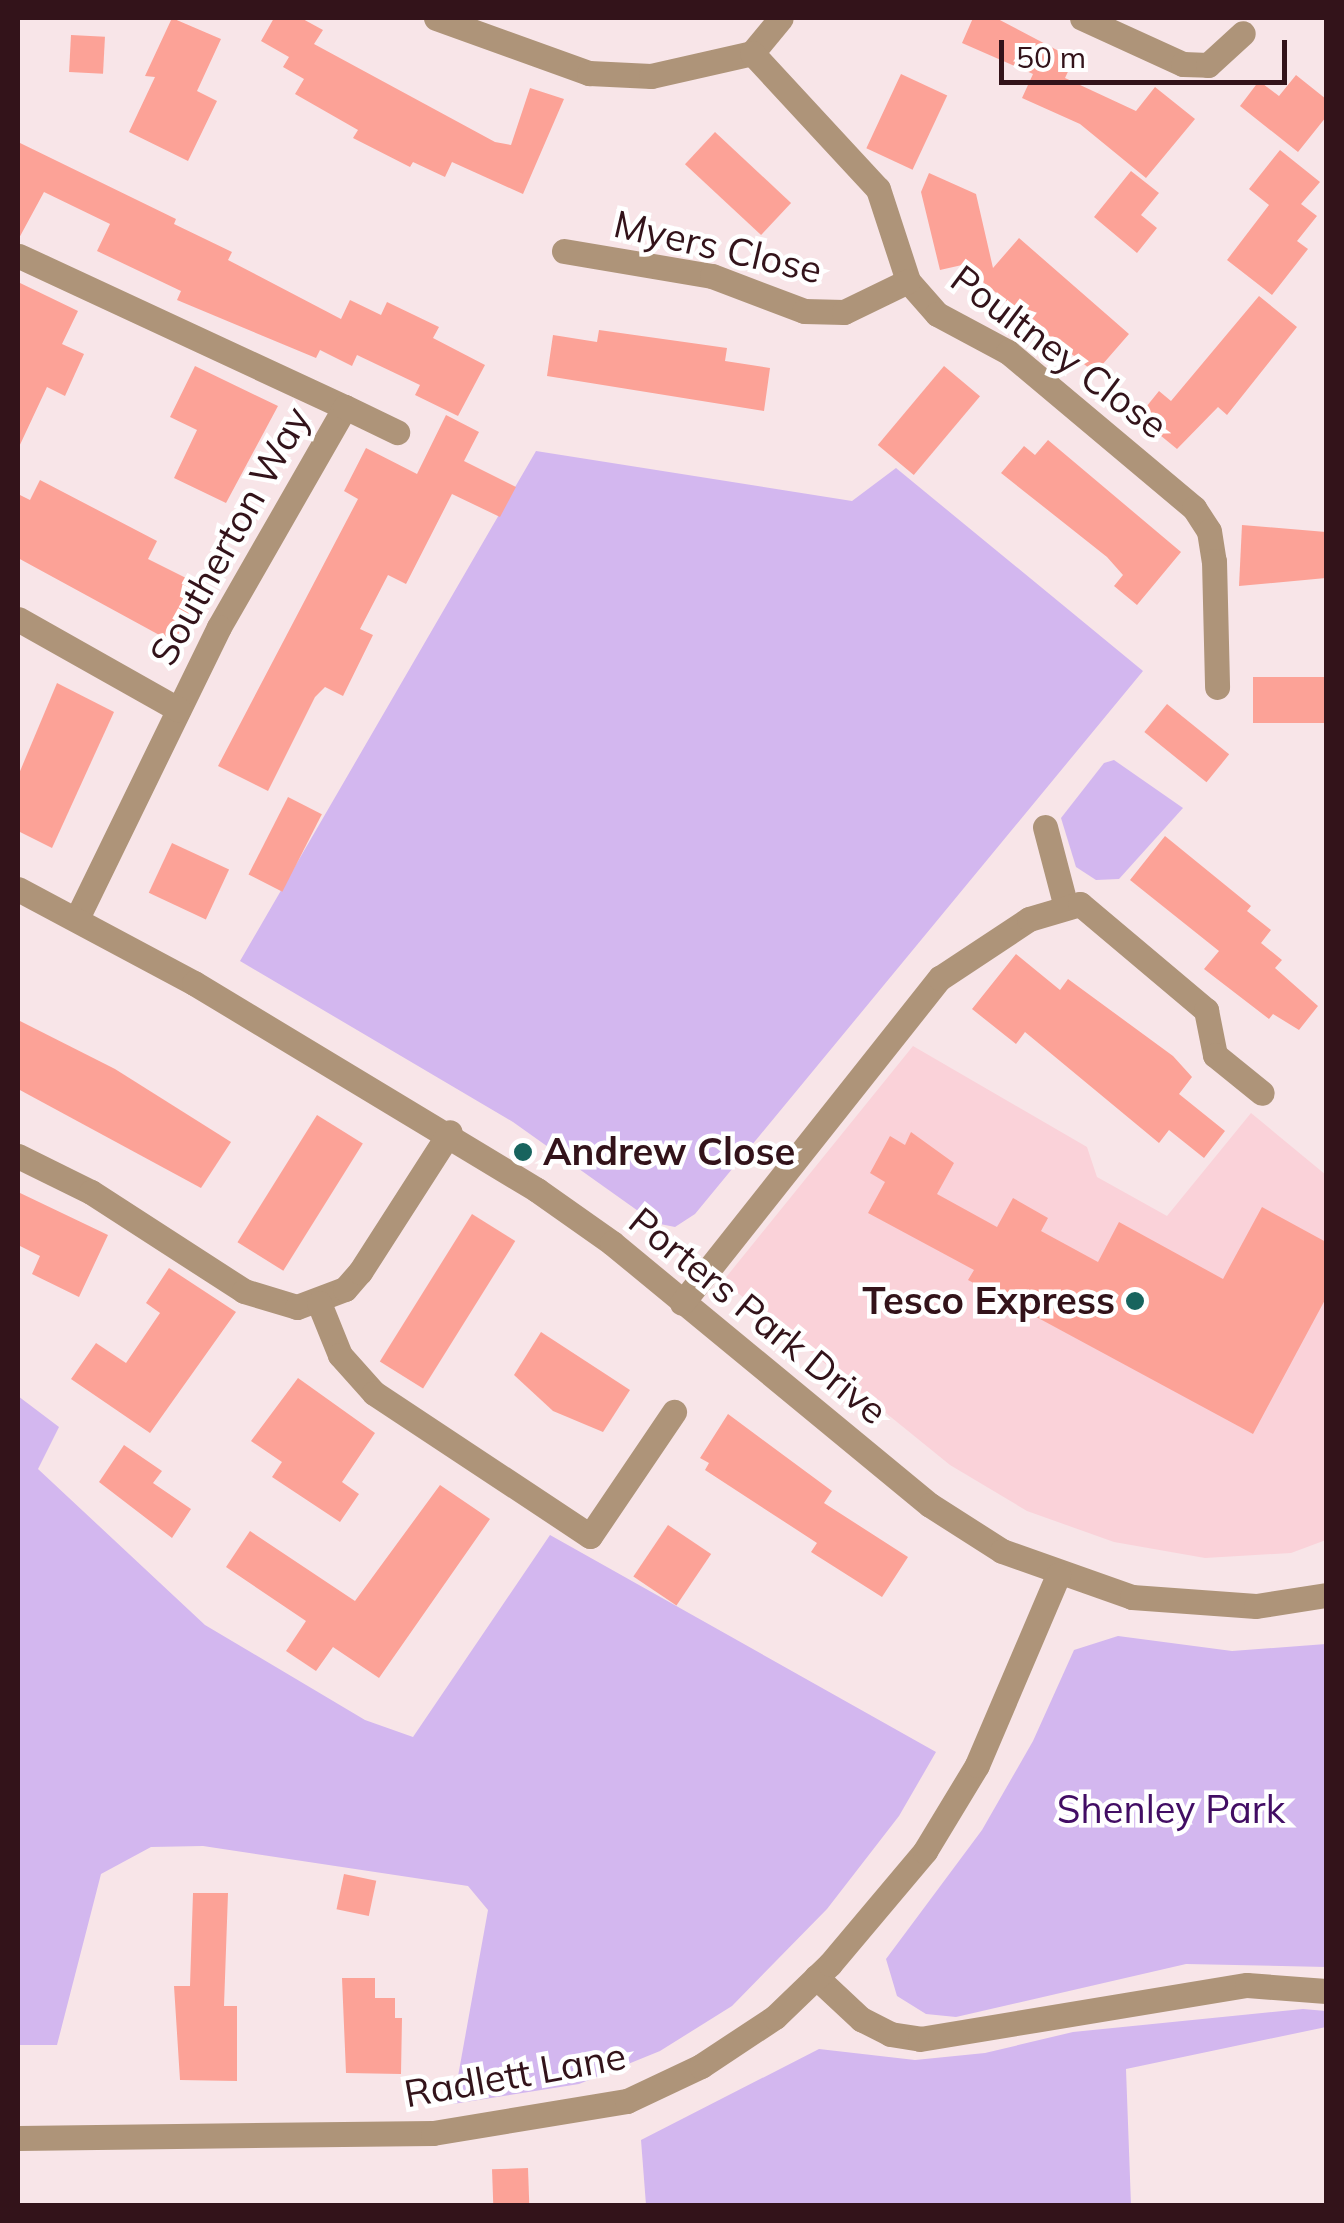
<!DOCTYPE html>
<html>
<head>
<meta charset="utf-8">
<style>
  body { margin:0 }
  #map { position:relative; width:1344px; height:2223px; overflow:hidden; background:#f8e5e8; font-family:Mulish,sans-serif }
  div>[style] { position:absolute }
  .built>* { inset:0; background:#fad2d9 }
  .green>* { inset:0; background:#d3b7ef }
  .building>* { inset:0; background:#fca297; transform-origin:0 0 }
  .minor>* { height:25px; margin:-12.5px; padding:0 12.5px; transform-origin:12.5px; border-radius:12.5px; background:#ae9479 }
  .dots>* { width:28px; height:28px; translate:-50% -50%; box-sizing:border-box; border:5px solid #fff; border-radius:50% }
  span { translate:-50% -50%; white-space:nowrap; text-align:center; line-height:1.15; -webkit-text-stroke:9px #fff; paint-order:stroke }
  .street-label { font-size:38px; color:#33131a }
  .poi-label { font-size:38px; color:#33131a; font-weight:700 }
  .left { translate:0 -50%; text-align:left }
  .right { translate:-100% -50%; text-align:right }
  .park-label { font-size:38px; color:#420d64 }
  .frame { position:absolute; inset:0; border:20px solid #33131a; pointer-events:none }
  .scale { position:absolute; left:999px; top:40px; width:288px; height:45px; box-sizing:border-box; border:5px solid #33131a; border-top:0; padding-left:12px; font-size:30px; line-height:35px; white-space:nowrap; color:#33131a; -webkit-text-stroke:8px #fff; paint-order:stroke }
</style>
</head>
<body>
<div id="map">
  <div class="built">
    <i style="clip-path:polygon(913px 1046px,1087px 1147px,1097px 1177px,1167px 1216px,1251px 1113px,1326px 1175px,1326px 1540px,1291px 1553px,1205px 1558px,1114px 1542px,1027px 1511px,950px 1465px,723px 1281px)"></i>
  </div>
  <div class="green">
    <i style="clip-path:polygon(536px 451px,852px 501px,896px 468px,1143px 671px,695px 1214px,675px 1227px,655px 1223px,513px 1122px,240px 961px)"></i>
    <i style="clip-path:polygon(1114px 760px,1183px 808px,1119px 879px,1096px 880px,1076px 867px,1061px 818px,1104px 763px)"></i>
    <i style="clip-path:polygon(18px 1396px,59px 1427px,38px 1469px,205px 1625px,365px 1720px,413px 1737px,550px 1535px,936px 1752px,899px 1816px,827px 1909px,732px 2006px,660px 2051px,579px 2084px,453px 2104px,488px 1910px,468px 1886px,203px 1846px,151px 1847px,101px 1874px,57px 2045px,18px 2045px)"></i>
    <i style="clip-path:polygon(1118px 1636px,1232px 1651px,1326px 1644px,1326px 1967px,1186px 1964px,956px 2017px,926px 2014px,897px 1996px,886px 1959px,982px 1830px,1033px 1741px,1074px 1650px)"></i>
    <i style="clip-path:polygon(1303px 2009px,1326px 2011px,1326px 2027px,1126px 2069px,1131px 2205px,646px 2205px,641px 2140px,819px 2049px,915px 2060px,985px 2053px,1073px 2032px)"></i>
  </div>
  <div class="building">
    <i style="clip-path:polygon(172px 18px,221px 39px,197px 91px,217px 101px,188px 161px,129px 132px,155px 77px,145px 76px)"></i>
    <i style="clip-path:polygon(274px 18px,301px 18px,323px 30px,314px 44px,495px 142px,511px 145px,530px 88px,564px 99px,523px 194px,452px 162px,445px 177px,413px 162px,410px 167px,353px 138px,358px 130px,295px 94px,304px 79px,283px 67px,289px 57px,261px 41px)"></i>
    <i style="clip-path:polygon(973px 18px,996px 18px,1074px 59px,1065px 78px,1136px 111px,1155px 87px,1195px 119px,1146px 178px,1080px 124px,1022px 98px,1033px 74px,962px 43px)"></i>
    <i style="left:71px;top:35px;width:34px;height:37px;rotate:3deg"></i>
    <i style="left:901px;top:74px;width:51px;height:82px;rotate:25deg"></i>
    <i style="clip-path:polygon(1296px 75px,1326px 99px,1326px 117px,1298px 152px,1240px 106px,1259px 81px,1279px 96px)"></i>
    <i style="left:715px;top:132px;width:104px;height:44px;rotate:43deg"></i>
    <i style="clip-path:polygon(18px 142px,176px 219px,174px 224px,232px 252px,228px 260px,341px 319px,350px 300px,381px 315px,387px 302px,439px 327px,433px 338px,485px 365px,458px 416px,415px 395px,420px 385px,357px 355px,352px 366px,320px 350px,316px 358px,177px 300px,181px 291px,97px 251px,110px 224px,44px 192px,18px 240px)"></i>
    <i style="clip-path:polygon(1280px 150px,1320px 182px,1301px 204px,1317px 216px,1297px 241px,1308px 249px,1272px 295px,1227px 260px,1269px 205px,1249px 189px)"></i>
    <i style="clip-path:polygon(1131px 171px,1159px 193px,1141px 215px,1157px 228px,1137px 253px,1094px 217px)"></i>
    <i style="clip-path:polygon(929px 173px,976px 194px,993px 268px,1019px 238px,1129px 334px,1095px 373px,962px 265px,940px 270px,921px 192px)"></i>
    <i style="clip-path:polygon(18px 282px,78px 311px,62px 344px,84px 354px,65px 396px,47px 387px,18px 449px)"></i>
    <i style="clip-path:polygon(1259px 296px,1297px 327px,1227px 415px,1218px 407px,1177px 449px,1138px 417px,1159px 391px,1171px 401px)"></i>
    <i style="clip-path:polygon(599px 330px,727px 348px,725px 361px,770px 368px,764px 411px,547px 376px,553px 335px,597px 342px)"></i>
    <i style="clip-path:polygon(195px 366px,278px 406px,226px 503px,174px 478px,197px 430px,170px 417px)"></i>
    <i style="left:944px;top:366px;width:47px;height:103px;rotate:40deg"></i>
    <i style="clip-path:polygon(446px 415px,479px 432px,464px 461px,516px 487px,500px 517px,452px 494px,406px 584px,388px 575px,360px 629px,373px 635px,343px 696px,325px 687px,315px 697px,268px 791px,218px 766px,358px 499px,344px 491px,366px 448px,417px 474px)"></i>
    <i style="clip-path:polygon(1048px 440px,1181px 552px,1137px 605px,1114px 586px,1123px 575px,1107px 557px,1001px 473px,1024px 446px,1035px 455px)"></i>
    <i style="clip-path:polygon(40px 480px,157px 541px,148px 559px,202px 586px,174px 643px,18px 558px,18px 494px,30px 500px)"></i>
    <i style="clip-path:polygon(1242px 525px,1326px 532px,1326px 578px,1239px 586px)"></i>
    <i style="left:1326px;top:677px;width:46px;height:73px;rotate:90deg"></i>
    <i style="clip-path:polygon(57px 683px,114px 712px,52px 848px,18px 831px,18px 776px)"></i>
    <i style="left:1167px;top:704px;width:80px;height:36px;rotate:39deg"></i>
    <i style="left:288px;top:797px;width:38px;height:87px;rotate:27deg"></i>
    <i style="clip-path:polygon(1165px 836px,1251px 906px,1247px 911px,1271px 930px,1261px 943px,1282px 960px,1275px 968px,1318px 1006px,1299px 1030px,1273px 1014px,1269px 1019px,1204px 969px,1219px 951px,1130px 880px)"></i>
    <i style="left:172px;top:843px;width:63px;height:55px;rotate:25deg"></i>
    <i style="clip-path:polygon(1016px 954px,1060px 990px,1068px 979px,1173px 1056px,1192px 1077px,1179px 1094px,1225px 1131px,1204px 1158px,1169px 1130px,1159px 1143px,1025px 1032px,1016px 1044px,972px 1009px)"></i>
    <i style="clip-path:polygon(18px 1020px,115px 1069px,231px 1142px,201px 1188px,18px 1089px)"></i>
    <i style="left:317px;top:1115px;width:54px;height:150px;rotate:32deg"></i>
    <i style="clip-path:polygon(911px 1132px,954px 1163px,937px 1194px,997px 1227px,1013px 1198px,1048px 1218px,1041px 1231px,1098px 1262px,1119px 1222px,1223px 1279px,1262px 1207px,1326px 1242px,1326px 1298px,1253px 1434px,968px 1280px,974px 1270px,868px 1213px,885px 1182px,870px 1173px,890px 1136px,905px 1145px)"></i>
    <i style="clip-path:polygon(18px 1192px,108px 1235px,79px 1297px,32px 1274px,40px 1256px,18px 1245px)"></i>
    <i style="left:472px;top:1214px;width:51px;height:174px;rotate:32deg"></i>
    <i style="clip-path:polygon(169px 1268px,236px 1312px,150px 1433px,71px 1379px,96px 1343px,126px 1363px,160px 1313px,146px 1303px)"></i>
    <i style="clip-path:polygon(541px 1332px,630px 1390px,603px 1432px,553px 1411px,514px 1375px)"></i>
    <i style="clip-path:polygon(298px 1378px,375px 1433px,342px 1482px,359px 1494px,340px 1522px,272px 1477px,282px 1462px,251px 1441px)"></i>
    <i style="clip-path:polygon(728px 1414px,832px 1491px,824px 1503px,908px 1557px,882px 1597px,811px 1552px,817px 1543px,705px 1470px,709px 1463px,700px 1458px)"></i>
    <i style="clip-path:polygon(124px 1445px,162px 1471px,153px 1483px,191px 1509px,172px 1538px,99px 1482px)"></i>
    <i style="clip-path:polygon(440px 1485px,490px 1519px,379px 1678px,333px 1647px,316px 1671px,286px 1651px,306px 1621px,226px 1567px,250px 1531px,355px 1601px)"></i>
    <i style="left:668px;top:1525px;width:52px;height:62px;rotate:34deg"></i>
    <i style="left:344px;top:1874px;width:33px;height:36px;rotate:12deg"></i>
    <i style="clip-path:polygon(193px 1893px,228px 1893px,224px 2006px,237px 2006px,237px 2081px,180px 2080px,174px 1986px,190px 1986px)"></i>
    <i style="clip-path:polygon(342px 1978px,375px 1978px,375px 1998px,395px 1998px,395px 2018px,402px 2018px,401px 2074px,346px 2073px)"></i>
    <i style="left:528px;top:2168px;width:36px;height:36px;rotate:88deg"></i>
  </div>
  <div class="minor">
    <i style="left:436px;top:18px;width:163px;rotate:19.8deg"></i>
    <i style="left:589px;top:73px;width:62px;rotate:2.8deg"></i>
    <i style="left:651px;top:76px;width:104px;rotate:-12.8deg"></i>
    <i style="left:752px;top:53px;width:45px;rotate:-50.4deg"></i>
    <i style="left:1082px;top:18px;width:111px;rotate:24.5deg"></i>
    <i style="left:1183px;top:64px;width:25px;rotate:2deg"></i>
    <i style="left:1208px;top:65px;width:47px;rotate:-42.4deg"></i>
    <i style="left:752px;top:53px;width:185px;rotate:47.2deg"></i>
    <i style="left:878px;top:189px;width:97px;rotate:71.9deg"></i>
    <i style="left:908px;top:281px;width:44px;rotate:48.7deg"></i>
    <i style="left:937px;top:314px;width:81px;rotate:28.2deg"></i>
    <i style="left:1008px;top:352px;width:243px;rotate:40deg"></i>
    <i style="left:1194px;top:508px;width:27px;rotate:57deg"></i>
    <i style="left:1209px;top:531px;width:30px;rotate:81deg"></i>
    <i style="left:1214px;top:561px;width:126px;rotate:88.6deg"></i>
    <i style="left:564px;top:251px;width:150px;rotate:9.6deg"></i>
    <i style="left:712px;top:276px;width:98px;rotate:20.8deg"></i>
    <i style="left:804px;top:311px;width:40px;rotate:1.4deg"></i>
    <i style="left:844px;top:312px;width:71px;rotate:-25.8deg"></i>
    <i style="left:19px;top:256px;width:359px;rotate:24.9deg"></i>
    <i style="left:345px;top:407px;width:254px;rotate:119.8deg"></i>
    <i style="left:219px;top:627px;width:322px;rotate:116deg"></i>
    <i style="left:345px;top:407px;width:58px;rotate:25.7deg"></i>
    <i style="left:18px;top:619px;width:184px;rotate:29.4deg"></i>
    <i style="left:1045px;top:827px;width:83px;rotate:75.3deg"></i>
    <i style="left:18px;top:889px;width:200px;rotate:28.1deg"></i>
    <i style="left:194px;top:983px;width:401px;rotate:31.1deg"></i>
    <i style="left:537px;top:1190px;width:92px;rotate:35.2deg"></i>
    <i style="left:612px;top:1243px;width:412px;rotate:39.5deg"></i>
    <i style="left:930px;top:1505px;width:85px;rotate:32.6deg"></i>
    <i style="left:1002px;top:1551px;width:138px;rotate:19.5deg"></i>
    <i style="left:1132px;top:1597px;width:124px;rotate:4.2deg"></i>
    <i style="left:1256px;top:1606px;width:71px;rotate:-8.9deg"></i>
    <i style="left:18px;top:1156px;width:81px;rotate:26.3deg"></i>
    <i style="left:91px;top:1192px;width:182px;rotate:32.9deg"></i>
    <i style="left:244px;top:1291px;width:55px;rotate:16.8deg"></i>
    <i style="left:297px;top:1307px;width:51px;rotate:-20.6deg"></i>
    <i style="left:345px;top:1289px;width:23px;rotate:-49deg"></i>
    <i style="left:360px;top:1272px;width:166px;rotate:-57.3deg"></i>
    <i style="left:319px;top:1303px;width:56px;rotate:68deg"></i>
    <i style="left:340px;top:1355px;width:51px;rotate:48.2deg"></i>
    <i style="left:374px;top:1393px;width:259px;rotate:33.5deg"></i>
    <i style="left:590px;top:1536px;width:150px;rotate:-55.9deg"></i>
    <i style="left:682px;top:1303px;width:415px;rotate:-51.6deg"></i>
    <i style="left:940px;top:978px;width:107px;rotate:-33.5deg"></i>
    <i style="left:1029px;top:919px;width:53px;rotate:-16.4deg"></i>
    <i style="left:1080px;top:904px;width:165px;rotate:40.1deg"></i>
    <i style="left:1206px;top:1010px;width:46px;rotate:78.7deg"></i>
    <i style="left:1215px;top:1055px;width:60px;rotate:39deg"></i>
    <i style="left:816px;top:1977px;width:62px;rotate:43deg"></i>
    <i style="left:861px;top:2019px;width:33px;rotate:27deg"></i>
    <i style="left:890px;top:2034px;width:30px;rotate:9deg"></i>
    <i style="left:920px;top:2039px;width:331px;rotate:-9.4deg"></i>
    <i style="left:1247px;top:1985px;width:79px;rotate:4.3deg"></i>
    <i style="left:18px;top:2138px;width:415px;rotate:-0.7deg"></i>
    <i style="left:433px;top:2133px;width:197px;rotate:-9.4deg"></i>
    <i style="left:627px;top:2101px;width:82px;rotate:-25.3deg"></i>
    <i style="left:701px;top:2066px;width:89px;rotate:-33.5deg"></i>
    <i style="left:775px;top:2017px;width:76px;rotate:-43.9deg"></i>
    <i style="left:830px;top:1964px;width:148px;rotate:-49.9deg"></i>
    <i style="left:925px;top:1851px;width:100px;rotate:-58.8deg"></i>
    <i style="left:977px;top:1765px;width:207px;rotate:-66.9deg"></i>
  </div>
  <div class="dots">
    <i style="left:523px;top:1152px;background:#18645e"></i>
    <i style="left:1135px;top:1301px;background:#18645e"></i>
  </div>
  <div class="street-label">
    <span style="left:718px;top:247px;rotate:13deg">Myers Close</span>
    <span style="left:1059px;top:352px;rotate:37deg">Poultney Close</span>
    <span style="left:230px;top:536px;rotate:-61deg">Southerton Way</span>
    <span style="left:758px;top:1316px;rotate:39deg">Porters Park Drive</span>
    <span style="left:515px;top:2075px;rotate:-10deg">Radlett Lane</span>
  </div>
  <div class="poi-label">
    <span class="left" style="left:543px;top:1152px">Andrew Close</span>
    <span class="right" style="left:1115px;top:1301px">Tesco Express</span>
  </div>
  <div class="park-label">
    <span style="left:1171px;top:1810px">Shenley Park</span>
  </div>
  <div class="frame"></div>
  <div class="scale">50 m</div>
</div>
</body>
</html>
